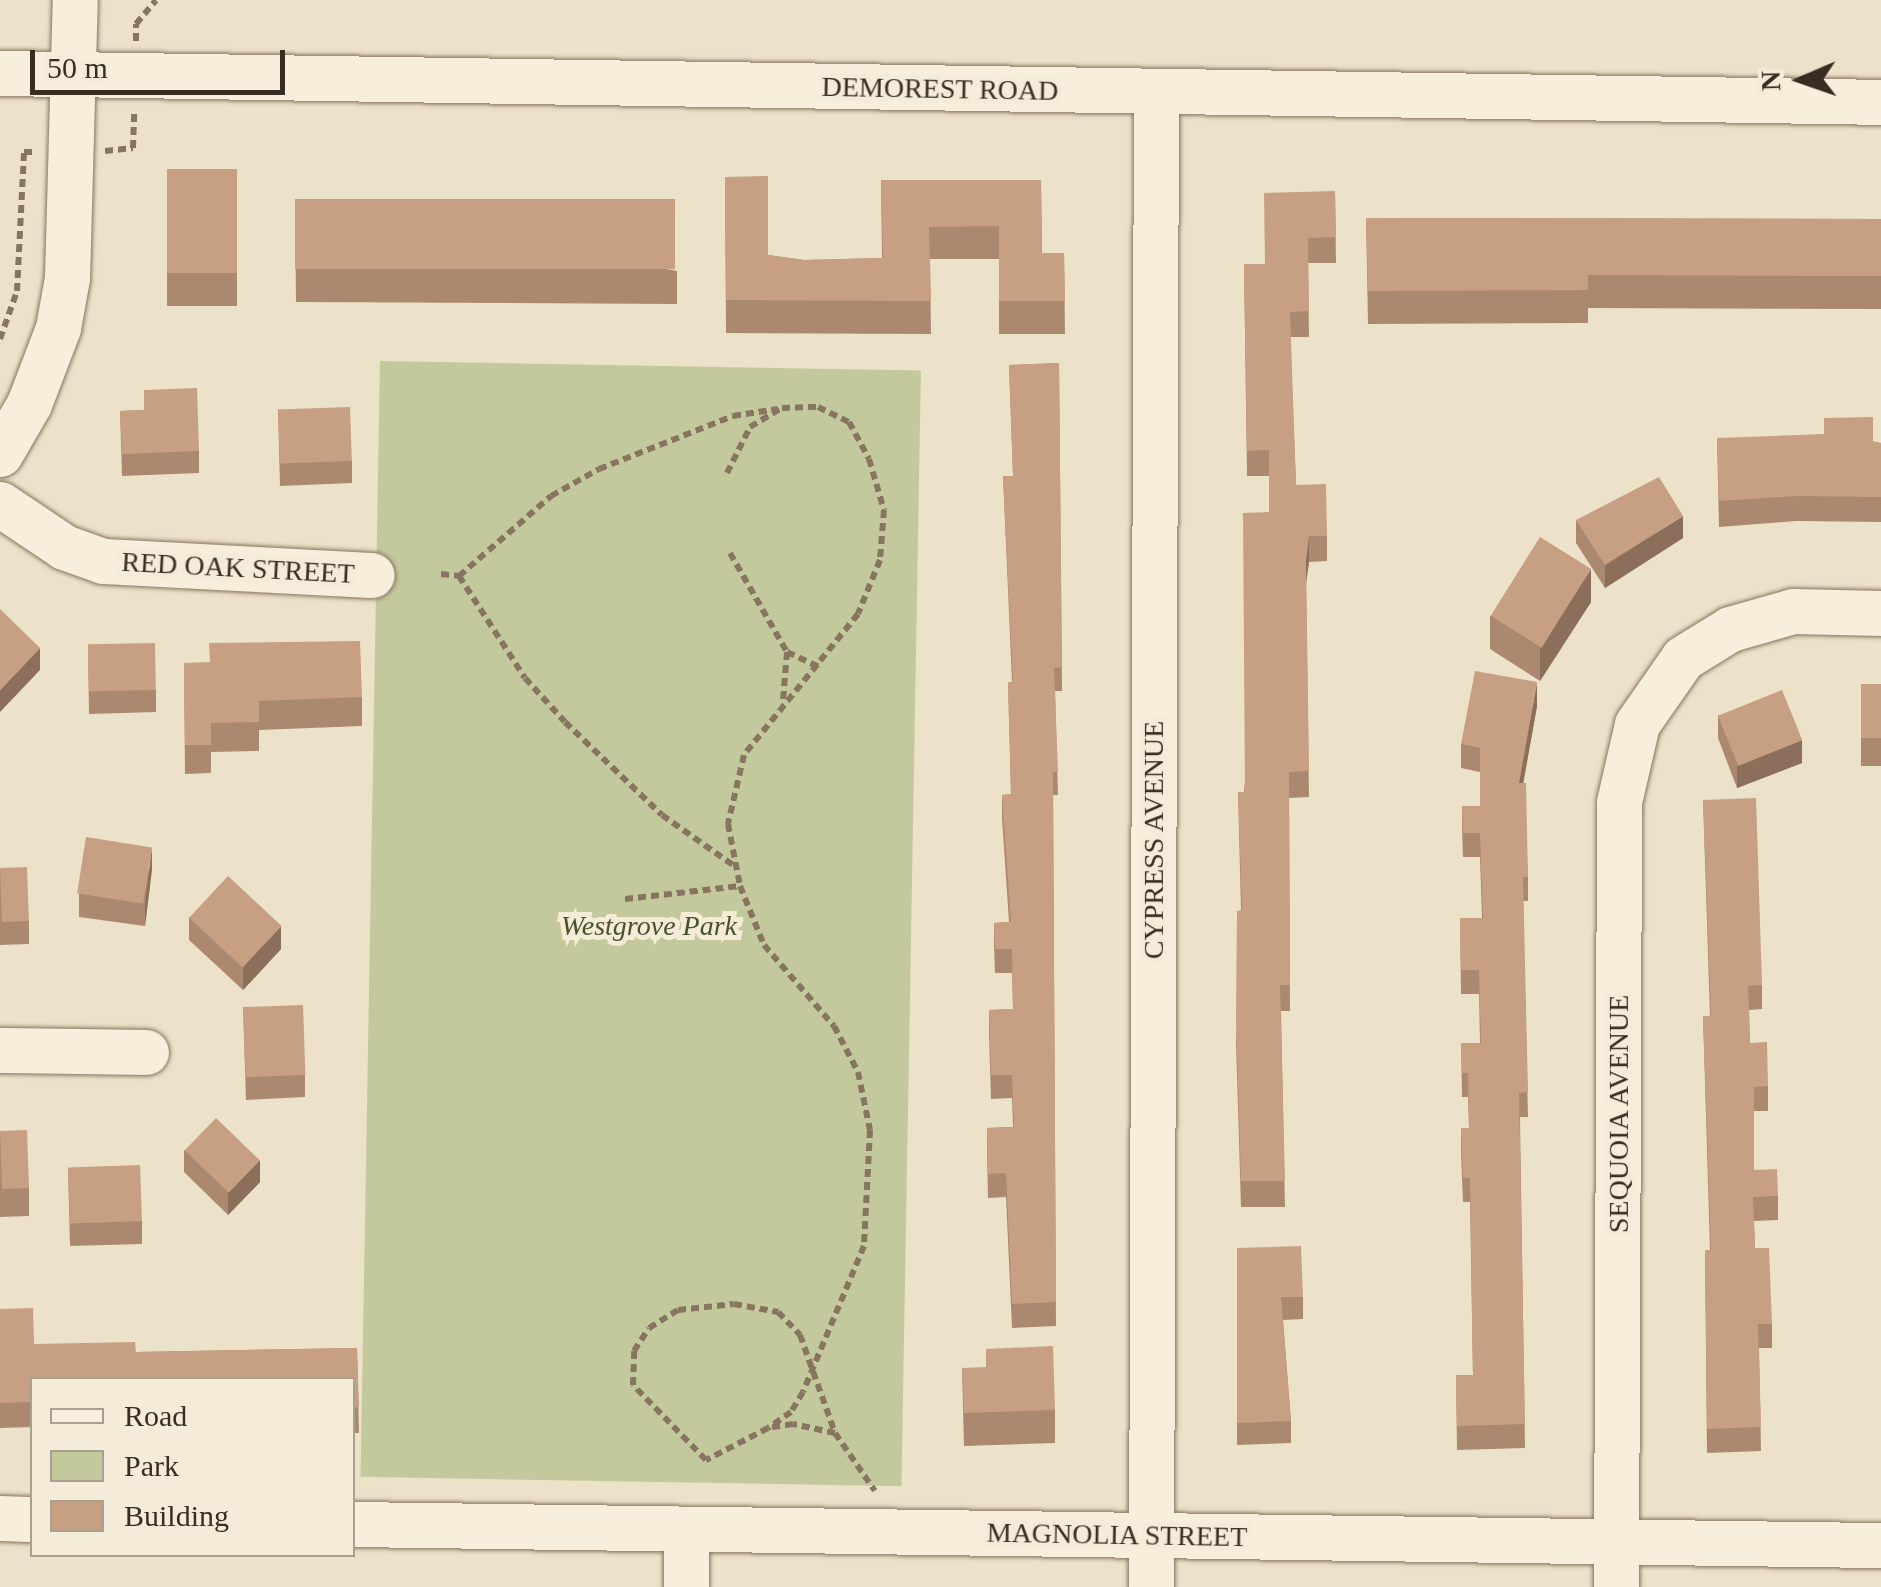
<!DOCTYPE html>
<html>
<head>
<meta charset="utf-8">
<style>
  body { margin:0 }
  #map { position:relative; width:1881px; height:1587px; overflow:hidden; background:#ece2c9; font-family:Georgia,serif }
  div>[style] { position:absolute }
  .green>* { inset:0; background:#c4c99d; transform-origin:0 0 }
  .path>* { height:6px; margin-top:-3px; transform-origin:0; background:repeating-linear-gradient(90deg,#87755f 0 8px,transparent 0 13px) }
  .roads { filter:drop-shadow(0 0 2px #87755f) drop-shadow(0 0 2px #87755f) }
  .minor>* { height:45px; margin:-22.5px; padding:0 22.5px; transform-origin:22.5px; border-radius:22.5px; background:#f7efdc }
  .wall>* { inset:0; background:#ab8970; transform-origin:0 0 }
  .shaded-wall>* { inset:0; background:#8b6f5b }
  .building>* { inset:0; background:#c79f82; transform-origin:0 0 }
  span { translate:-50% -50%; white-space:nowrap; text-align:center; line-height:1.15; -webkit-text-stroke:10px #f4ecd8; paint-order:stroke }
  .street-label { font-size:28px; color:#382d21 }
  .park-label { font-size:28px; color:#485329; font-style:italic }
  .legend { position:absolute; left:30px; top:1377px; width:325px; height:180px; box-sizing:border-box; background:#f4ecd8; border:2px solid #a9a08f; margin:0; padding:12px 18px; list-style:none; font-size:30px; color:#382d21 }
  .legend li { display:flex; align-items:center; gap:20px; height:50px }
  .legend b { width:50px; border:2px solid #a9a08f }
  .north { position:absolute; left:1751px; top:30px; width:100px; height:100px; -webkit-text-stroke:8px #f4ecd8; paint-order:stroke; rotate:268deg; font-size:28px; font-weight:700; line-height:40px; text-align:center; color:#382d21 }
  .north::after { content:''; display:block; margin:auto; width:35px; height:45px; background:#382d21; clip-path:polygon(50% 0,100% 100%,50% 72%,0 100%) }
  .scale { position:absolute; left:30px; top:50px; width:255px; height:45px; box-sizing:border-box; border:5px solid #382d21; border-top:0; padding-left:12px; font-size:30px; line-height:35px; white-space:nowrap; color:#382d21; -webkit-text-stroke:8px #f4ecd8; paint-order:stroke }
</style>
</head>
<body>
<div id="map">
  <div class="green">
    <i style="left:380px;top:361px;width:541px;height:1116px;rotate:1deg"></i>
  </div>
  <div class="path">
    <i style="left:136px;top:41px;width:17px;rotate:-90deg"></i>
    <i style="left:136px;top:24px;width:31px;rotate:-50deg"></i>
    <i style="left:105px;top:151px;width:28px;rotate:-6deg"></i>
    <i style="left:133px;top:148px;width:35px;rotate:-88deg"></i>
    <i style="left:0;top:339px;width:51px;rotate:-70.5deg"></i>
    <i style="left:17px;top:291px;width:139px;rotate:-87.1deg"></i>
    <i style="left:24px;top:152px;width:9px"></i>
    <i style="left:727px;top:473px;width:51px;rotate:-63.4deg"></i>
    <i style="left:750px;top:427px;width:37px;rotate:-31deg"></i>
    <i style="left:782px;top:408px;width:36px;rotate:-2deg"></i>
    <i style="left:818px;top:407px;width:34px;rotate:26deg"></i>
    <i style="left:849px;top:422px;width:42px;rotate:61.6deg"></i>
    <i style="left:869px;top:459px;width:53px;rotate:73.6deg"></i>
    <i style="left:884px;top:510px;width:50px;rotate:94.6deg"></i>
    <i style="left:880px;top:560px;width:58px;rotate:112.2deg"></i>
    <i style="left:858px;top:614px;width:181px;rotate:129deg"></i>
    <i style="left:744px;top:755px;width:71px;rotate:103.1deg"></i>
    <i style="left:728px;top:824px;width:63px;rotate:79deg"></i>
    <i style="left:740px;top:886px;width:64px;rotate:67.9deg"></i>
    <i style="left:764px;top:945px;width:107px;rotate:49.2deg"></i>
    <i style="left:834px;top:1026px;width:52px;rotate:62.4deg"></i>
    <i style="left:858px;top:1072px;width:59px;rotate:78.3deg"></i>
    <i style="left:870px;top:1130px;width:116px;rotate:93deg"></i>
    <i style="left:864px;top:1246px;width:158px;rotate:112.7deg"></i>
    <i style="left:803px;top:1392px;width:23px;rotate:121deg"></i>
    <i style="left:791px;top:1412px;width:28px;rotate:145deg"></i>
    <i style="left:730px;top:553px;width:114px;rotate:60.1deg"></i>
    <i style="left:787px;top:652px;width:49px;rotate:94.7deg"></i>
    <i style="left:441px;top:574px;width:18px;rotate:6deg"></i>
    <i style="left:459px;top:576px;width:122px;rotate:-41deg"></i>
    <i style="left:551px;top:496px;width:55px;rotate:-29.4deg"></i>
    <i style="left:599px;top:469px;width:144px;rotate:-21.6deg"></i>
    <i style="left:733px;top:416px;width:45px;rotate:-9deg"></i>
    <i style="left:459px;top:576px;width:121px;rotate:57.1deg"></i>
    <i style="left:525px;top:678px;width:59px;rotate:47.7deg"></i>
    <i style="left:565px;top:722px;width:134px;rotate:43.8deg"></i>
    <i style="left:662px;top:815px;width:92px;rotate:35.2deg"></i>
    <i style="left:787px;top:652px;width:35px;rotate:25deg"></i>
    <i style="left:625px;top:899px;width:116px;rotate:-6.4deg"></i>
    <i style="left:835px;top:1433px;width:43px;rotate:-167.9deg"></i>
    <i style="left:793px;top:1424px;width:25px;rotate:171deg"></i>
    <i style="left:768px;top:1428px;width:70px;rotate:152.7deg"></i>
    <i style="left:706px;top:1460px;width:105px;rotate:-134.2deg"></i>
    <i style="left:633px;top:1385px;width:34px;rotate:-88deg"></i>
    <i style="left:634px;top:1351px;width:27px;rotate:-57deg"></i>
    <i style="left:649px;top:1328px;width:34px;rotate:-32deg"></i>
    <i style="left:678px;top:1310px;width:56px;rotate:-6.1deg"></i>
    <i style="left:734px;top:1304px;width:45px;rotate:10.3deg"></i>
    <i style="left:778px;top:1312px;width:32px;rotate:46deg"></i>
    <i style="left:800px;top:1335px;width:104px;rotate:70.3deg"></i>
    <i style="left:835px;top:1433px;width:70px;rotate:55.4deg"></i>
  </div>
  <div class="roads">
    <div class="minor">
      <i style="left:0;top:73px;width:1881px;rotate:0.88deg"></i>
      <i style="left:0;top:454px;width:58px;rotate:-59.9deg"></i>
      <i style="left:29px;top:404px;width:81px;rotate:-69.1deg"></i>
      <i style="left:58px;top:328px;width:51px;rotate:-79.8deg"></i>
      <i style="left:67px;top:278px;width:278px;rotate:-88.4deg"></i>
      <i style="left:0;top:504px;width:77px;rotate:33.9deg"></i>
      <i style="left:64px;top:547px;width:41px;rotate:19.7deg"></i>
      <i style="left:103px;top:561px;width:269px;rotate:3deg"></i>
      <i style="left:0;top:1050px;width:146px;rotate:0.8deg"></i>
      <i style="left:0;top:1518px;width:32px;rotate:2deg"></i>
      <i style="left:352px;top:1524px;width:1529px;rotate:0.79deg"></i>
      <i style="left:686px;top:1587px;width:58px;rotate:-90deg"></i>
      <i style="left:1151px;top:1587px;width:1494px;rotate:-89.81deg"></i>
      <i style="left:1616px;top:1587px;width:785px;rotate:-89.78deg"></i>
      <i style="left:1619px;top:802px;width:80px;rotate:-77deg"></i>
      <i style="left:1637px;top:724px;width:80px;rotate:-55.1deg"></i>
      <i style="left:1683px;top:658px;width:55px;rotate:-31.7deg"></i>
      <i style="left:1730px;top:629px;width:66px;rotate:-15.9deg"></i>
      <i style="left:1793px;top:611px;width:88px;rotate:1.3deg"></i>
    </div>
  </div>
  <div class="wall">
    <i style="left:167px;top:169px;width:70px;height:137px"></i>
    <i style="clip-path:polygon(725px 177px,768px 255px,804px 260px,882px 258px,881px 180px,1041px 180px,1042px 253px,1064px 253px,1065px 334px,999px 334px,999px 259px,930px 259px,931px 334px,726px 333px)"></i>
    <i style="clip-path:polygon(1335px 191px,1336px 263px,1308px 263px,1309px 337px,1290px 337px,1296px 485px,1327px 536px,1327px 561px,1309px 562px,1306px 582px,1309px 797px,1289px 798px,1290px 1011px,1281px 1011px,1285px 1207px,1241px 1207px,1236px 1042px,1241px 910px,1238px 792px,1244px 792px,1269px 512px,1269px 476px,1247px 476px,1244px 264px,1265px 264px)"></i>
    <i style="clip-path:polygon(295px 199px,677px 271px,677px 304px,296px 302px)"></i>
    <i style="clip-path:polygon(1366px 218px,1881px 219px,1881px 309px,1588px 308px,1588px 323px,1368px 324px)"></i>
    <i style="clip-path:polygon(1059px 363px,1062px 691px,1055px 691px,1058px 795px,1053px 795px,1056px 1326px,1012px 1328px,1006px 1197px,988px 1198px,987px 1152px,987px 1128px,1013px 1127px,1012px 1098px,991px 1099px,989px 1034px,989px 1010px,1013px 1009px,1012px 973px,995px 973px,994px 946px,994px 923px,1009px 922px,1002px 818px,1002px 795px,1011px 794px,1008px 682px,1012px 682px,1003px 476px,1013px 476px,1009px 365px)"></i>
    <i style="clip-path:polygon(278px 409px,352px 461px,352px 483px,280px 486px)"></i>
    <i style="clip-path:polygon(144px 410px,199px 451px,199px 473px,122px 476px,120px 411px)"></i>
    <i style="clip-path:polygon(1717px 438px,1881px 443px,1881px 522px,1796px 521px,1719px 527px)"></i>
    <i style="clip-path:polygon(1576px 520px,1683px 538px,1605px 588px,1576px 543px)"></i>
    <i style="clip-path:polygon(1591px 602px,1540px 681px,1490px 649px,1490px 616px)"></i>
    <i style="clip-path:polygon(88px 645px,156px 690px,156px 712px,89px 714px)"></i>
    <i style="clip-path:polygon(184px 663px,362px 697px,362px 726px,259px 730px,259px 751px,211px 752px,211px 773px,185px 774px)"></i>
    <i style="left:1861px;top:684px;width:20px;height:82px"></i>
    <i style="clip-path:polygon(1537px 706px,1523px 783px,1528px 877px,1528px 901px,1523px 901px,1528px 1117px,1520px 1117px,1525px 1448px,1457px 1450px,1456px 1375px,1473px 1375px,1470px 1202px,1463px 1202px,1461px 1152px,1461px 1128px,1469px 1128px,1468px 1097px,1462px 1097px,1461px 1043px,1480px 1043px,1479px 994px,1461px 994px,1460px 918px,1482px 918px,1480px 857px,1463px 857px,1462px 830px,1462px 806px,1480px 806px,1480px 772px,1461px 768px,1461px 744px)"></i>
    <i style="clip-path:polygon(1718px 715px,1802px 763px,1737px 788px,1718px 738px)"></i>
    <i style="clip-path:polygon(1703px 800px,1762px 985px,1762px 1009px,1749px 1010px,1750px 1043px,1768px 1086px,1768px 1111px,1754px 1111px,1754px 1170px,1778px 1196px,1778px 1220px,1754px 1221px,1755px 1248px,1772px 1324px,1772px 1348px,1759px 1348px,1761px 1451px,1707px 1453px,1705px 1250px,1710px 1250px,1703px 1016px,1710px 1016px)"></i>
    <i style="clip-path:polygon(0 868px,29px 921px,29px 944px,0 945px)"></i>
    <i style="clip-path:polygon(152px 869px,145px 926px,79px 917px,79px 894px)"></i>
    <i style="clip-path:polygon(189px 917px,281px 949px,243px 990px,189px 940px)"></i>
    <i style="clip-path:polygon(243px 1007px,305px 1075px,305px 1097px,246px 1100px)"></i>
    <i style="clip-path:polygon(0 1131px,29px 1188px,29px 1216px,0 1217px)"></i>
    <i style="clip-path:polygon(184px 1150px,260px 1182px,228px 1215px,184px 1172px)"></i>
    <i style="clip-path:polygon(68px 1168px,142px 1221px,142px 1244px,70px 1246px)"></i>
    <i style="clip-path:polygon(1237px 1248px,1303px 1297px,1303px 1319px,1283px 1320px,1291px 1421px,1291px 1443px,1237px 1445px)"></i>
    <i style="clip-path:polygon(0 1309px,34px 1344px,136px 1352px,357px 1348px,359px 1433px,352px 1433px,352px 1380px,32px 1380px,32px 1427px,0 1428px)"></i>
    <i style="clip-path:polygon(962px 1368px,1055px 1410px,1055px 1443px,964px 1446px)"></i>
  </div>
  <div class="shaded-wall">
    <i style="clip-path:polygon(1683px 516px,1683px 538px,1605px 588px,1605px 565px)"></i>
    <i style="clip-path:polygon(1309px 536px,1309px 562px,1306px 584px,1306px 559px)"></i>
    <i style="clip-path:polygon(1591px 569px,1591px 602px,1540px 681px,1540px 648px)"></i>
    <i style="clip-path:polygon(40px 648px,40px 670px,0 712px,0 690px)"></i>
    <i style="clip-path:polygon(1537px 682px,1537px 706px,1519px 807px,1519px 783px)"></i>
    <i style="clip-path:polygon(1802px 740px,1802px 763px,1737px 788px,1737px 766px)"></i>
    <i style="clip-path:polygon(152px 847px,152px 869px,145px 926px,145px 903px)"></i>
    <i style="clip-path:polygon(281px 926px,281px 949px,243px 990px,243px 967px)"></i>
    <i style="clip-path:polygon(260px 1160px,260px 1182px,228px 1215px,228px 1192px)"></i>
  </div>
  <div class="building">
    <i style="left:167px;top:169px;width:70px;height:104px"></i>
    <i style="clip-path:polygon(768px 176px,768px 255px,804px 260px,883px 258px,881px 180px,1041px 180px,1042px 253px,1064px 253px,1065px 301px,999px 301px,999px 226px,929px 227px,931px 301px,726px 300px,725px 177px)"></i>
    <i style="clip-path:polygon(1335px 191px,1336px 237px,1308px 238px,1309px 311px,1290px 312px,1296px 485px,1326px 484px,1327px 536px,1309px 536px,1306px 559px,1309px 771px,1289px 772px,1290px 985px,1280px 985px,1285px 1181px,1241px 1181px,1236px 1016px,1237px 911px,1242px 910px,1238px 792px,1245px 792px,1243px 513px,1269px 512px,1269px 450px,1247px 451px,1244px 264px,1265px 264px,1264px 193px)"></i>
    <i style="left:295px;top:199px;width:380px;height:70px"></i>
    <i style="clip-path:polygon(1366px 218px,1881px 219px,1881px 276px,1588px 275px,1588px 290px,1368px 291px)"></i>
    <i style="clip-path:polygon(1059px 363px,1062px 667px,1054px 668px,1058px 771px,1053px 772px,1056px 1302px,1012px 1304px,1006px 1173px,988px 1174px,987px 1128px,1014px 1127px,1012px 1075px,991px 1075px,989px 1010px,1013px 1009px,1012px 949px,995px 949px,994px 923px,1011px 922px,1002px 795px,1011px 794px,1008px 682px,1013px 682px,1003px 476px,1013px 476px,1009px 365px)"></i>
    <i style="clip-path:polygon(197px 388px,199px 451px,122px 454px,120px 411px,144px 410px,144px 390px)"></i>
    <i style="left:350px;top:407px;width:54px;height:72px;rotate:88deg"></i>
    <i style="clip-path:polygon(1873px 417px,1873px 441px,1881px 443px,1881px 497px,1796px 496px,1719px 501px,1717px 438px,1824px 434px,1824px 418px)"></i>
    <i style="clip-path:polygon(1659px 477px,1683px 516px,1605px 565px,1576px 520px)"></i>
    <i style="left:1540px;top:537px;width:60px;height:93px;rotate:32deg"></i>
    <i style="clip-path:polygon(0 609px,40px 648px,0 690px)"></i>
    <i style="clip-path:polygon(360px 641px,362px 697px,259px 701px,259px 722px,211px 723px,211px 745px,185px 745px,184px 663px,210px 662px,209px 643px)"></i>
    <i style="left:155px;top:643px;width:47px;height:67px;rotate:89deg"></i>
    <i style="clip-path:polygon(1475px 671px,1537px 682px,1519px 783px,1526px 783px,1528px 877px,1523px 877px,1528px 1092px,1519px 1093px,1525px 1424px,1457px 1426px,1456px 1375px,1473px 1375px,1470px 1178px,1463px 1178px,1461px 1128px,1469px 1128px,1468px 1073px,1462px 1073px,1461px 1043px,1481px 1043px,1479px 970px,1461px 970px,1460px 918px,1483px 918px,1480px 833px,1463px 833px,1462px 806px,1480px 806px,1480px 748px,1461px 744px)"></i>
    <i style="left:1861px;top:684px;width:20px;height:54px"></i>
    <i style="left:1782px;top:690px;width:54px;height:69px;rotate:68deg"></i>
    <i style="clip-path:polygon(1756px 798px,1762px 985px,1748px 986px,1750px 1043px,1767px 1042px,1768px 1086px,1754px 1087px,1754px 1170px,1777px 1169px,1778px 1196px,1753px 1197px,1755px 1248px,1769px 1248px,1772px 1324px,1758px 1324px,1761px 1427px,1707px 1429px,1705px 1250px,1711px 1250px,1703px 1016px,1711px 1016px,1703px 800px)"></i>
    <i style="left:86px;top:837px;width:67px;height:57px;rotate:9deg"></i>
    <i style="left:27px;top:867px;width:54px;height:27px;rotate:88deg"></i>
    <i style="left:228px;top:876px;width:73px;height:57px;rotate:43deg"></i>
    <i style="left:303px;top:1005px;width:70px;height:60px;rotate:88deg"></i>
    <i style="left:216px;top:1118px;width:61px;height:45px;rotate:44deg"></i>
    <i style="left:27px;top:1130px;width:58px;height:27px;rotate:88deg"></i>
    <i style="left:140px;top:1165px;width:56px;height:72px;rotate:88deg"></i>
    <i style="clip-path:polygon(1301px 1246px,1303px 1297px,1281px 1297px,1291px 1421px,1237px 1423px,1237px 1248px)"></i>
    <i style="clip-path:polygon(33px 1308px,34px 1344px,135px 1342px,136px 1352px,357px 1348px,359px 1407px,352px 1408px,352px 1380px,32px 1380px,32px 1402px,0 1403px,0 1309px)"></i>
    <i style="clip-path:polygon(1053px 1346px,1055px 1410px,964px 1413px,962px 1368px,986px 1367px,986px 1349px)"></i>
  </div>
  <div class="street-label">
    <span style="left:940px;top:89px;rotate:1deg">DEMOREST ROAD</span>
    <span style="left:238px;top:568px;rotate:3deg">RED OAK STREET</span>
    <span style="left:1154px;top:840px;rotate:-90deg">CYPRESS AVENUE</span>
    <span style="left:1619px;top:1114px;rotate:-90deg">SEQUOIA AVENUE</span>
    <span style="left:1117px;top:1535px;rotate:1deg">MAGNOLIA STREET</span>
  </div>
  <div class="park-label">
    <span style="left:649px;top:926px">Westgrove Park</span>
  </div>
  <ul class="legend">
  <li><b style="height:12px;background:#f7efdc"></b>Road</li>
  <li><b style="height:28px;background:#c4c99d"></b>Park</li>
  <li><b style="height:28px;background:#c79f82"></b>Building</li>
  </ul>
  <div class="north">N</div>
  <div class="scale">50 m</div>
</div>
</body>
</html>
